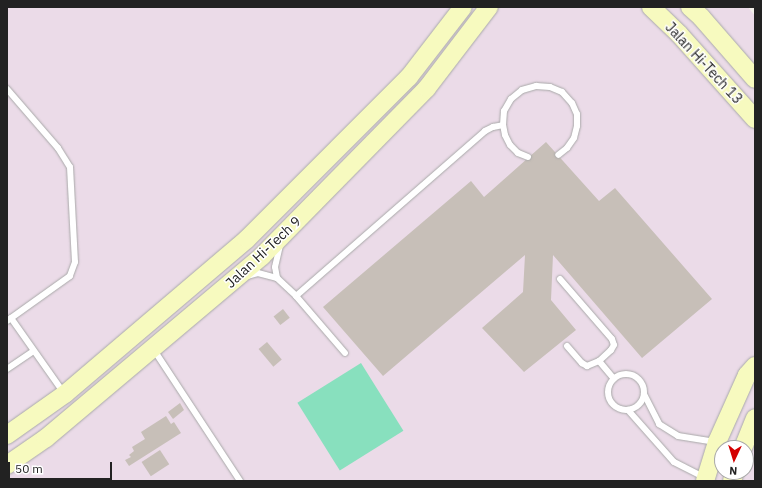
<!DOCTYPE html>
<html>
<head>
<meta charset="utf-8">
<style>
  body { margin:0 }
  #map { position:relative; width:762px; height:488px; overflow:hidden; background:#f2efe9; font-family:"IBM Plex Sans",sans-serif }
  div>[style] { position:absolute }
  .industrial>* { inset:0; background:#ebdbe8 }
  .pitch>* { inset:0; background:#88e0be; transform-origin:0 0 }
  .building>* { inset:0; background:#c7bfb8; transform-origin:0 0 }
  .roads { filter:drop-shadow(0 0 1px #a9a9a9) drop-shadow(0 0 1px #a9a9a9) }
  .lane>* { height:6px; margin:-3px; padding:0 3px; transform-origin:3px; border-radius:3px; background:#fff }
  .lane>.ring { margin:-3px; padding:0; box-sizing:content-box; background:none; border:6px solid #fff; border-radius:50% }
  .secondary>* { height:18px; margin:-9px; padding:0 9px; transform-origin:9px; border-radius:9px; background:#f7fabf }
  span { translate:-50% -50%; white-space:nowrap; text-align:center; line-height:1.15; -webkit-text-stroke:3px #fff; paint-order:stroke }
  .street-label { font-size:14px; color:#222 }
  .frame { position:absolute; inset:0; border:8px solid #222; pointer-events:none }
  .north { position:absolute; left:714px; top:440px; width:40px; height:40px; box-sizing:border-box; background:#fff; border:1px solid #a7a7a7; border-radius:50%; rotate:184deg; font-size:11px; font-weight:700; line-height:16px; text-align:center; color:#222 }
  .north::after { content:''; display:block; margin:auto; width:14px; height:18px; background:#d40000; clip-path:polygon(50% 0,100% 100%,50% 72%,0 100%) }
  .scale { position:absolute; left:8px; top:462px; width:104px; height:18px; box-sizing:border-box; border:2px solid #222; border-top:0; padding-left:5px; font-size:12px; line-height:14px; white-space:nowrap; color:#222; -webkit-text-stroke:3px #fff; paint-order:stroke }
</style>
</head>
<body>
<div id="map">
  <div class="industrial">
    <i style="clip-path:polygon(evenodd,7px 7px,748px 7px,755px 16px,755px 481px,7px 481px,7px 7px,722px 448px,746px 448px,746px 472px,722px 472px,722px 448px)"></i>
  </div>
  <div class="pitch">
    <i style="left:361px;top:363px;width:80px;height:75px;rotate:58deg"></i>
  </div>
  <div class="building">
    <i style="clip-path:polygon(546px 142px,599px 201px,615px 188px,712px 299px,642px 358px,553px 255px,551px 300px,576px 330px,524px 372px,482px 328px,523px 292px,525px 255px,383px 376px,323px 307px,471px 181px,484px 197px)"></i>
    <i style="left:283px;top:309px;width:11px;height:12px;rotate:52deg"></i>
    <i style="left:267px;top:342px;width:23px;height:11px;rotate:50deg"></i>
    <i style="clip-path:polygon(180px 403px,184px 410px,173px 419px,168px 412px)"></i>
    <i style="clip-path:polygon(166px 416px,171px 424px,174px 422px,181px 433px,129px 466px,125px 460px,131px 457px,129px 455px,134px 451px,132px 447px,145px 439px,141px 432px)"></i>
    <i style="left:160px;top:450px;width:17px;height:22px;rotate:57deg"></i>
  </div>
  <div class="roads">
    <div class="lane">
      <i style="left:7px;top:89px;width:78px;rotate:49.2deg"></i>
      <i style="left:58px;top:148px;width:22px;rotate:58deg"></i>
      <i style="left:70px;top:167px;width:95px;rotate:87deg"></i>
      <i style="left:75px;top:262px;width:15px;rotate:110deg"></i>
      <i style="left:70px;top:276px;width:77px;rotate:144.5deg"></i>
      <i style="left:528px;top:157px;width:11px;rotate:-158deg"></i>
      <i style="left:518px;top:153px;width:11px;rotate:-135deg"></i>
      <i style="left:510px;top:145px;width:11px;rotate:-117deg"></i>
      <i style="left:505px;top:135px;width:10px;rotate:-101deg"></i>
      <i style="left:503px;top:125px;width:14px;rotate:-86deg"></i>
      <i style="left:504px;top:111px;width:14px;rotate:-60deg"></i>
      <i style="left:511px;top:99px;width:14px;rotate:-39deg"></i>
      <i style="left:522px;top:90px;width:15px;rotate:-16deg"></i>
      <i style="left:536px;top:86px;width:14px;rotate:4deg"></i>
      <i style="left:550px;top:87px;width:13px;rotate:23deg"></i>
      <i style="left:562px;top:92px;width:15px;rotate:48deg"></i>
      <i style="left:572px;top:103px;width:12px;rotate:66deg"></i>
      <i style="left:577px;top:114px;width:12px;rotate:90deg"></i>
      <i style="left:577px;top:126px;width:12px;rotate:104deg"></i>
      <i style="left:574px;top:138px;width:12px;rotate:125deg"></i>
      <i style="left:567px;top:148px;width:11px;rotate:142deg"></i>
      <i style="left:247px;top:276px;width:11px;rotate:-15deg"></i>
      <i style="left:258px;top:273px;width:20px;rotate:15deg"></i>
      <i style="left:277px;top:278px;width:26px;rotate:43deg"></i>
      <i style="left:296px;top:296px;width:75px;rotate:49.3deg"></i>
      <i style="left:277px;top:278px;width:11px;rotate:-100deg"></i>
      <i style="left:275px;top:267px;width:22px;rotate:-77deg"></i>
      <i style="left:560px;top:279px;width:79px;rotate:49.1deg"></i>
      <i style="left:612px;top:339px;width:6px;rotate:72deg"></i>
      <i style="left:614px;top:345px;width:6px;rotate:121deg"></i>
      <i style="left:611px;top:350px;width:16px;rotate:137deg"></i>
      <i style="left:599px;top:361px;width:23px;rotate:50deg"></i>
      <i style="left:296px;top:296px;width:251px;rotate:-41.1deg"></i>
      <i style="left:485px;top:131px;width:9px;rotate:-27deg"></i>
      <i style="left:493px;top:127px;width:10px;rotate:-11deg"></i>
      <i style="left:11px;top:318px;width:92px;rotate:54.8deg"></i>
      <i style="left:567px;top:346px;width:23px;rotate:49deg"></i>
      <i style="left:582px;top:363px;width:6px;rotate:31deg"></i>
      <i style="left:587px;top:366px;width:13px;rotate:-23deg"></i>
      <i style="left:154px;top:350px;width:157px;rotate:56.7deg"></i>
      <i style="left:7px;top:369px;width:32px;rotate:-34deg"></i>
      <i class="ring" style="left:608px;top:374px;width:30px;height:30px"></i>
      <i style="left:644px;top:394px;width:34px;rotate:63deg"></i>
      <i style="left:659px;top:424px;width:22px;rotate:32deg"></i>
      <i style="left:678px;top:436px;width:38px;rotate:9deg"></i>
      <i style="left:628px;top:410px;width:69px;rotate:48.5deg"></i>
      <i style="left:674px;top:462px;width:34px;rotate:27deg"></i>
    </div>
    <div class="secondary">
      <i style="left:651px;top:7px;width:39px;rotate:44deg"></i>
      <i style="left:679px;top:34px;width:114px;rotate:48.2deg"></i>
      <i style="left:690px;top:7px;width:15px;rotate:42deg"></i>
      <i style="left:701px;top:17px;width:82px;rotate:48.9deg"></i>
      <i style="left:7px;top:435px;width:71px;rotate:-35.3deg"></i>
      <i style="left:65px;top:394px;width:239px;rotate:-40.4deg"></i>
      <i style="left:247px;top:239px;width:229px;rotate:-45deg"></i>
      <i style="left:409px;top:77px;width:88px;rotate:-52.4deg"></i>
      <i style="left:743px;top:448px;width:32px;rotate:-68deg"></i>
      <i style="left:7px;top:465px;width:47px;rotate:-34.7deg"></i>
      <i style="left:46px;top:438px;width:282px;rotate:-40.1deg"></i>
      <i style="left:262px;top:256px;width:235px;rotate:-45.5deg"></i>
      <i style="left:427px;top:88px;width:102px;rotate:-52.6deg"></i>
      <i style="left:705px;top:481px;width:41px;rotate:-72.9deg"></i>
      <i style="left:717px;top:442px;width:73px;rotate:-65.9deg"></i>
      <i style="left:747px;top:375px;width:12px;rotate:-48deg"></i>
      <i style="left:732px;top:481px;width:9px;rotate:-72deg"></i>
    </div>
  </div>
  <div class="street-label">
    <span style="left:704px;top:63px;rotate:47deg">Jalan Hi-Tech 13</span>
    <span style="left:263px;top:252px;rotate:-43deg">Jalan Hi-Tech 9</span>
  </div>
  <div class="frame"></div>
  <div class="north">N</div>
  <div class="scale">50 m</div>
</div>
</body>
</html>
